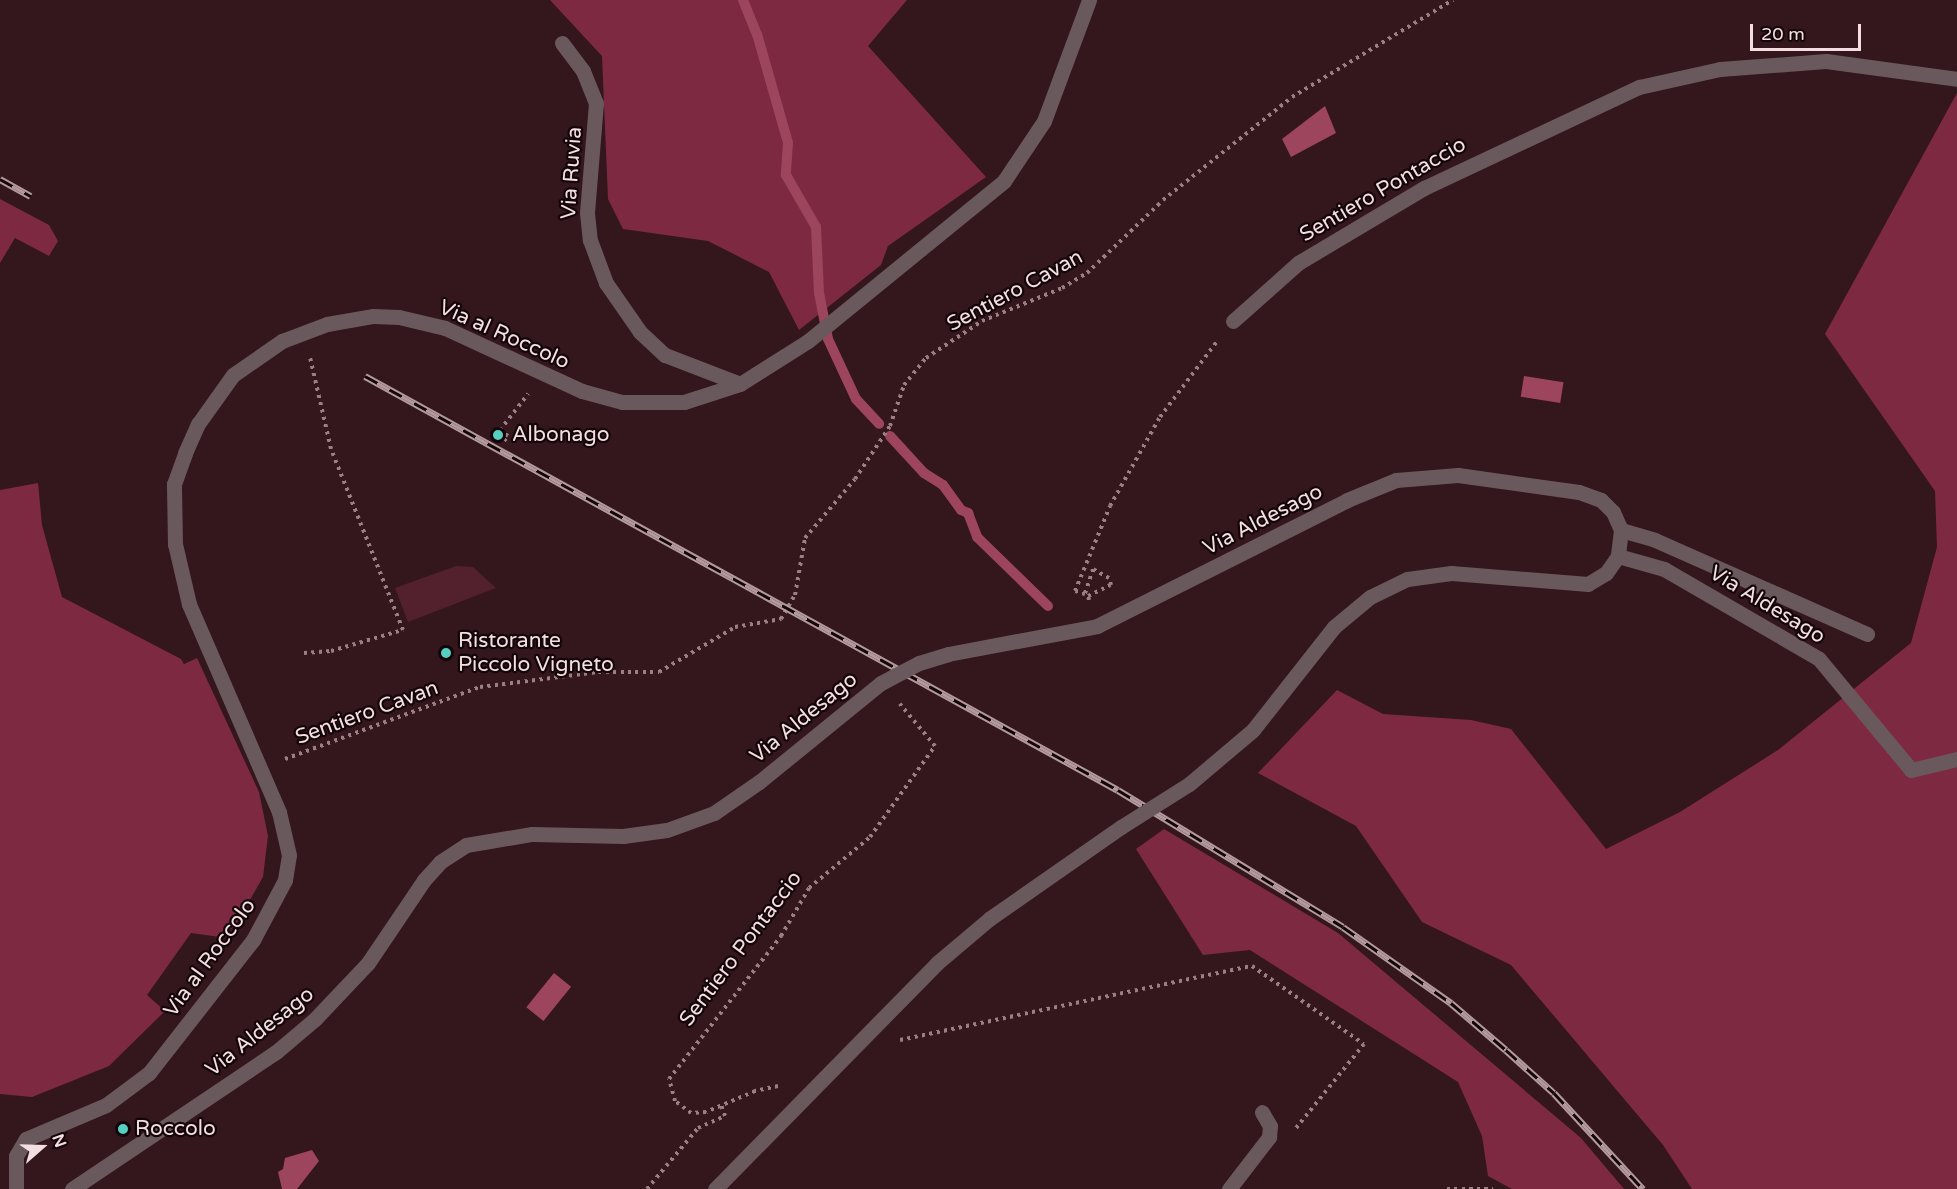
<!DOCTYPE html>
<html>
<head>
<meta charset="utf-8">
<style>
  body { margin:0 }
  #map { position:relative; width:1957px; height:1189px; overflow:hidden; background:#34161d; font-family:"Varela Round",sans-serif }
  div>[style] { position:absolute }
  .green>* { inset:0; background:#53212e }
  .forest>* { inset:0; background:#7e2942 }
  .water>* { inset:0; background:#9d455c; transform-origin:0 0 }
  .stream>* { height:10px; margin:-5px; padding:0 5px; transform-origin:5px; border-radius:5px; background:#9d455c }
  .path>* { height:4px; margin-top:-2px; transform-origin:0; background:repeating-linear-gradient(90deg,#9a8086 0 3px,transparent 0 7.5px) }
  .minor>* { height:15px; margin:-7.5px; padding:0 7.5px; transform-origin:7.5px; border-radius:7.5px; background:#69595c }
  .rail>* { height:7px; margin-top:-3.5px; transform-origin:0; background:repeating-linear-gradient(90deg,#130609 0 14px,#b39a9f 0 28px); box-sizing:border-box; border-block:2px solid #b39a9f }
  .minor-bridge>* { height:15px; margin:-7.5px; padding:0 7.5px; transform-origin:7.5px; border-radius:7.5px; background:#69595c }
  .dots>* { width:16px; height:16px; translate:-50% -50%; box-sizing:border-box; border:3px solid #130609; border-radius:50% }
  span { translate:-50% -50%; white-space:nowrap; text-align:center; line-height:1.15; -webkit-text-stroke:4.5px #130609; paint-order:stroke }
  .street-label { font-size:21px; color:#f4dee2 }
  .poi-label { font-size:21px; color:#f4dee2 }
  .left { translate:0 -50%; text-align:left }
  .north { position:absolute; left:12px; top:1117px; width:60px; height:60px; -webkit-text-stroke:4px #130609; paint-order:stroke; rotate:70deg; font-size:16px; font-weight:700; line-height:24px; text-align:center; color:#f4dee2 }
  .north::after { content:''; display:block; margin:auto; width:21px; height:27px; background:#f4dee2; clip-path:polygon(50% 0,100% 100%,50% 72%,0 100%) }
  .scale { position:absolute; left:1750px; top:24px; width:111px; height:27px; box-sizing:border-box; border:3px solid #f4dee2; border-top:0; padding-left:8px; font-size:18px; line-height:21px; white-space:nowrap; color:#f4dee2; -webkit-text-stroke:4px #130609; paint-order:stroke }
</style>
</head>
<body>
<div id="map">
  <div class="green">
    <i style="clip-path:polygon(456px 566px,473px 567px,496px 588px,408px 622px,395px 588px)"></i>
  </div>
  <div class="forest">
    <i style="clip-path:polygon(550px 0,907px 0,868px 46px,986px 177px,888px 246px,881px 265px,799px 330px,769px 272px,708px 241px,623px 229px,608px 199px,602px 56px)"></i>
    <i style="clip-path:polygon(1957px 93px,1957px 1189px,1692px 1189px,1663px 1145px,1511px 965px,1422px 922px,1356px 826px,1258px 773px,1337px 690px,1383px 714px,1471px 720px,1511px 729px,1606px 849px,1680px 812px,1778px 750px,1911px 643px,1937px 547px,1935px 491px,1825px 334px)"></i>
    <i style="clip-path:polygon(0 199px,49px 225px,58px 241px,49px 256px,15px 238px,0 263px)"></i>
    <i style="clip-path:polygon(38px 483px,42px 525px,62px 597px,181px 659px,184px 664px,197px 658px,259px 792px,268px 836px,263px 877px,235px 926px,220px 937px,191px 933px,147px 995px,165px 1011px,109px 1066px,32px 1097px,0 1094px,0 490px)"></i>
    <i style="clip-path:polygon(1164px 829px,1338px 933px,1581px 1138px,1624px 1189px,1512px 1189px,1488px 1176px,1482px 1136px,1458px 1082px,1250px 950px,1203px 955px,1136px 849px)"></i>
  </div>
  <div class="water">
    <i style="clip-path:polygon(1325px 106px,1336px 133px,1291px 157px,1282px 139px)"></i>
    <i style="left:1524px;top:376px;width:40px;height:21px;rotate:9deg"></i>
    <i style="left:554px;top:973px;width:22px;height:44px;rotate:39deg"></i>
    <i style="clip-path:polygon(312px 1150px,319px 1161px,297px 1189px,282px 1189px,278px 1172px,283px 1169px,285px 1158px)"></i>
  </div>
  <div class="stream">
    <i style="left:743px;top:0;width:37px;rotate:68deg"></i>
    <i style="left:757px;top:34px;width:113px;rotate:74.1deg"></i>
    <i style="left:788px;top:143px;width:32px;rotate:94deg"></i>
    <i style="left:786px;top:175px;width:60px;rotate:60deg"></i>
    <i style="left:816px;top:227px;width:66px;rotate:87.4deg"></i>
    <i style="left:819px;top:293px;width:47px;rotate:78.9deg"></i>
    <i style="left:828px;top:339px;width:66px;rotate:65deg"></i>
    <i style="left:856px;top:399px;width:34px;rotate:47deg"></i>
    <i style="left:890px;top:436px;width:50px;rotate:47.4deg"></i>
    <i style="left:924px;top:473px;width:22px;rotate:32deg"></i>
    <i style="left:943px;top:485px;width:31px;rotate:54deg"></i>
    <i style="left:961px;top:510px;width:8px;rotate:23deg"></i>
    <i style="left:968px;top:513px;width:26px;rotate:69deg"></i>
    <i style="left:977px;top:537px;width:99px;rotate:44.2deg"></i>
  </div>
  <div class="path">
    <i style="left:504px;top:441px;width:6px;rotate:-51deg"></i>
    <i style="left:508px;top:436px;width:10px;rotate:-143deg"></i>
    <i style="left:500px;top:430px;width:46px;rotate:-52.1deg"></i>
    <i style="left:1089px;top:600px;width:4px;rotate:-104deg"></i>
    <i style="left:1088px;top:596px;width:25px;rotate:-26deg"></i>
    <i style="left:1111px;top:585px;width:7px;rotate:-106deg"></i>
    <i style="left:1109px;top:578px;width:18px;rotate:-151deg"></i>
    <i style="left:1093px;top:569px;width:26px;rotate:108deg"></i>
    <i style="left:1085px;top:594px;width:10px;rotate:-163deg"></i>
    <i style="left:1075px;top:591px;width:92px;rotate:-67.6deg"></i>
    <i style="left:1110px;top:506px;width:102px;rotate:-60.7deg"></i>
    <i style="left:1160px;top:417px;width:96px;rotate:-53deg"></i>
    <i style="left:304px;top:653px;width:27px;rotate:-4deg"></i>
    <i style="left:331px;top:651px;width:75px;rotate:-16.3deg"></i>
    <i style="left:403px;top:630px;width:195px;rotate:-111.7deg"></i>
    <i style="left:331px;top:449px;width:94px;rotate:-102.9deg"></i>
    <i style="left:285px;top:759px;width:208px;rotate:-20.3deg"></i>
    <i style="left:480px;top:687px;width:119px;rotate:-7.2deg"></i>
    <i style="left:598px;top:672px;width:61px"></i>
    <i style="left:659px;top:672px;width:88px;rotate:-30.6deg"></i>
    <i style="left:735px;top:627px;width:47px;rotate:-9.9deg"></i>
    <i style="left:781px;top:619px;width:28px;rotate:-60deg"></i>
    <i style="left:795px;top:595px;width:58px;rotate:-80deg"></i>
    <i style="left:805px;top:538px;width:77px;rotate:-49.7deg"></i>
    <i style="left:855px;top:479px;width:64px;rotate:-56.6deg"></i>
    <i style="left:890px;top:426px;width:43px;rotate:-71.1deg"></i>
    <i style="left:904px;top:385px;width:35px;rotate:-51deg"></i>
    <i style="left:926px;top:358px;width:67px;rotate:-33.5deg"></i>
    <i style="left:982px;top:321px;width:87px;rotate:-22.4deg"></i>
    <i style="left:1062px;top:288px;width:29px;rotate:-31deg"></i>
    <i style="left:1087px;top:273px;width:105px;rotate:-43.8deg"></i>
    <i style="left:1163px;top:200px;width:165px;rotate:-38.6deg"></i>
    <i style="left:1292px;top:97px;width:188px;rotate:-31.1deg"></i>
    <i style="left:900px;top:1040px;width:360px;rotate:-11.9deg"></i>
    <i style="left:1252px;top:966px;width:136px;rotate:34.9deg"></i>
    <i style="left:1364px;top:1044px;width:108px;rotate:129deg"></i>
    <i style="left:778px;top:1086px;width:24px;rotate:168deg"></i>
    <i style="left:755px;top:1091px;width:53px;rotate:156.8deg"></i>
    <i style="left:706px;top:1112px;width:15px;rotate:176deg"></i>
    <i style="left:691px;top:1113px;width:20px;rotate:-143deg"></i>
    <i style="left:675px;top:1101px;width:23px;rotate:-105deg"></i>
    <i style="left:669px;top:1079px;width:182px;rotate:-51.9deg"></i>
    <i style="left:781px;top:936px;width:56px;rotate:-59.7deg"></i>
    <i style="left:809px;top:888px;width:80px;rotate:-39.9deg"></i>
    <i style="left:870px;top:837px;width:112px;rotate:-54.5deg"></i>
    <i style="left:935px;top:746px;width:55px;rotate:-129.8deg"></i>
    <i style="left:647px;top:1189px;width:80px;rotate:-50.1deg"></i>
    <i style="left:698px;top:1128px;width:30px;rotate:-24deg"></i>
    <i style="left:725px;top:1116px;width:12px;rotate:-110deg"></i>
    <i style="left:1447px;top:1189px;width:46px"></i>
  </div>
  <div class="minor">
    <i style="left:562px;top:43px;width:35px;rotate:53deg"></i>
    <i style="left:583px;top:71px;width:35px;rotate:68deg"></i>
    <i style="left:596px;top:103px;width:110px;rotate:94.7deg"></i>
    <i style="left:587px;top:213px;width:27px;rotate:84deg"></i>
    <i style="left:590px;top:240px;width:46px;rotate:69.6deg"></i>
    <i style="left:606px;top:283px;width:60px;rotate:55.2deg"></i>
    <i style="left:640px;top:332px;width:34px;rotate:43deg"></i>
    <i style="left:665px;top:355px;width:80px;rotate:21.1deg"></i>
    <i style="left:1233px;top:321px;width:87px;rotate:-41.7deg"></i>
    <i style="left:1298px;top:263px;width:147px;rotate:-30.8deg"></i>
    <i style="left:1424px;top:188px;width:238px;rotate:-25.2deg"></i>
    <i style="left:1639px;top:87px;width:83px;rotate:-12.5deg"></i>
    <i style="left:1720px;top:69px;width:106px;rotate:-4.3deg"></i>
    <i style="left:1826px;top:61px;width:132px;rotate:7.8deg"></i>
    <i style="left:1621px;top:530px;width:35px;rotate:16deg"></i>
    <i style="left:1655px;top:540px;width:232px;rotate:23.9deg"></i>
    <i style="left:1618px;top:556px;width:48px;rotate:15.8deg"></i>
    <i style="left:1664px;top:569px;width:179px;rotate:30.1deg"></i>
    <i style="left:1819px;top:659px;width:144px;rotate:50.3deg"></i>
    <i style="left:1911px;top:770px;width:47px;rotate:-13.4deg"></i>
    <i style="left:948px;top:654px;width:152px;rotate:-10.6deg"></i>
    <i style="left:1097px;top:626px;width:280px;rotate:-26.7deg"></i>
    <i style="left:1347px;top:500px;width:53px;rotate:-22.2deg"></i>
    <i style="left:1396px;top:480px;width:62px;rotate:-4.6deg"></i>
    <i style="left:1458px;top:475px;width:122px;rotate:8deg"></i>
    <i style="left:1579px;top:492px;width:23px;rotate:20deg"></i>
    <i style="left:1601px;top:500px;width:17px;rotate:45deg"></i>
    <i style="left:1613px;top:512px;width:20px;rotate:66deg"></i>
    <i style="left:1621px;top:530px;width:26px;rotate:97deg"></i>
    <i style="left:1618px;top:556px;width:21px;rotate:125deg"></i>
    <i style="left:1606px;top:573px;width:21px;rotate:149deg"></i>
    <i style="left:1588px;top:584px;width:137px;rotate:-175.4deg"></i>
    <i style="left:1451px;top:573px;width:44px;rotate:172.2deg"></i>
    <i style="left:1407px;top:579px;width:41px;rotate:154.1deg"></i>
    <i style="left:1370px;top:597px;width:47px;rotate:140.2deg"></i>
    <i style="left:1334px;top:627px;width:131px;rotate:128.2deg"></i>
    <i style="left:1253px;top:730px;width:84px;rotate:139.8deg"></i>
    <i style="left:16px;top:1189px;width:33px;rotate:-90deg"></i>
    <i style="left:16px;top:1156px;width:20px;rotate:-60deg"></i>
    <i style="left:26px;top:1139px;width:87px;rotate:-23deg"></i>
    <i style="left:106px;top:1105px;width:54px;rotate:-36.7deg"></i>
    <i style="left:149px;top:1073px;width:169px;rotate:-52deg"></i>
    <i style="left:253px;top:940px;width:68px;rotate:-61.9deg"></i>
    <i style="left:285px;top:880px;width:25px;rotate:-81deg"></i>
    <i style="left:289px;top:855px;width:44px;rotate:-103.1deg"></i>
    <i style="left:279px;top:812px;width:227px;rotate:-113.4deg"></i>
    <i style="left:189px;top:604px;width:62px;rotate:-103.1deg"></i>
    <i style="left:175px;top:544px;width:60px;rotate:-91deg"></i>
    <i style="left:174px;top:484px;width:33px;rotate:-70deg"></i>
    <i style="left:185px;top:453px;width:32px;rotate:-66deg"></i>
    <i style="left:198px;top:424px;width:60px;rotate:-54.5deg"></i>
    <i style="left:233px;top:375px;width:60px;rotate:-34.8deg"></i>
    <i style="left:282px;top:341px;width:48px;rotate:-20.7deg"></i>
    <i style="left:327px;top:324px;width:47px;rotate:-9.9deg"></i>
    <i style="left:373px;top:316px;width:26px;rotate:2deg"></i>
    <i style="left:399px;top:317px;width:47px;rotate:13.4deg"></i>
    <i style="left:445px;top:328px;width:151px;rotate:24.7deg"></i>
    <i style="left:582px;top:391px;width:41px;rotate:15.4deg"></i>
    <i style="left:622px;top:402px;width:62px"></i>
    <i style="left:684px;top:402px;width:59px;rotate:-17.8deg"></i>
    <i style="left:740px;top:384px;width:80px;rotate:-32.3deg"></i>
    <i style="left:808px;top:341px;width:253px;rotate:-39.2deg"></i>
    <i style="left:1004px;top:181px;width:72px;rotate:-56.3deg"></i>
    <i style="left:1044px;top:121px;width:129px;rotate:-69.6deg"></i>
    <i style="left:72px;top:1189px;width:246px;rotate:-33.9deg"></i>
    <i style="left:276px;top:1052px;width:51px;rotate:-40.2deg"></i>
    <i style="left:315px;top:1019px;width:77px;rotate:-46.6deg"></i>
    <i style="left:368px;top:963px;width:100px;rotate:-56deg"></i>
    <i style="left:424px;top:880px;width:24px;rotate:-48deg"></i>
    <i style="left:440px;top:862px;width:31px;rotate:-33deg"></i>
    <i style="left:466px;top:845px;width:67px;rotate:-9.5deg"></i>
    <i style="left:532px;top:834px;width:91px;rotate:1.3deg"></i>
    <i style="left:623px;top:836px;width:44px;rotate:-7.8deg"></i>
    <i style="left:667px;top:830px;width:50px;rotate:-19.9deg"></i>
    <i style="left:714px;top:813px;width:55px;rotate:-34.6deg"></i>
    <i style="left:715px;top:1189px;width:317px;rotate:-45.5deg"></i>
    <i style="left:937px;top:963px;width:68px;rotate:-40.2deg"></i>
    <i style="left:989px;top:919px;width:161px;rotate:-34.9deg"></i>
    <i style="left:1229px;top:1189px;width:66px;rotate:-52.4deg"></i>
    <i style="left:1269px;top:1137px;width:11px;rotate:-85deg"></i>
    <i style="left:1270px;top:1126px;width:16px;rotate:-120deg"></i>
  </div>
  <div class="rail">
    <i style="left:0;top:179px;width:35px;rotate:29deg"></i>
    <i style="left:365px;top:376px;width:859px;rotate:28.8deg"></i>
    <i style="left:1118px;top:790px;width:263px;rotate:31.3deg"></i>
    <i style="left:1343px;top:927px;width:132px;rotate:35.1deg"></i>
    <i style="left:1451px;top:1003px;width:72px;rotate:40.5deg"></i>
    <i style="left:1506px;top:1050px;width:64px;rotate:41.9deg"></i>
    <i style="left:1554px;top:1093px;width:131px;rotate:47.2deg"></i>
  </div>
  <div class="minor-bridge">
    <i style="left:759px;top:782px;width:157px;rotate:-39.1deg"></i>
    <i style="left:881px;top:683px;width:43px;rotate:-27.8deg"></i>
    <i style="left:919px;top:663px;width:30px;rotate:-17deg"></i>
    <i style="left:1121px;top:827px;width:80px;rotate:-32.3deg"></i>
  </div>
  <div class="dots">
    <i style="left:498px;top:435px;background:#57cec2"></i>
    <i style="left:446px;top:653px;background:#57cec2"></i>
    <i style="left:123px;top:1129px;background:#57cec2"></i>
  </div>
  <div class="street-label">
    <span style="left:572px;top:173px;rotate:-86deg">Via Ruvia</span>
    <span style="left:1383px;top:190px;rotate:-30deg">Sentiero Pontaccio</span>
    <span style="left:1015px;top:291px;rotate:-28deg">Sentiero Cavan</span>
    <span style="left:504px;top:335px;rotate:24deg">Via al Roccolo</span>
    <span style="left:1263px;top:520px;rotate:-27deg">Via Aldesago</span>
    <span style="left:1767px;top:605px;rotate:31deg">Via Aldesago</span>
    <span style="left:367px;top:713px;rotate:-20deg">Sentiero Cavan</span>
    <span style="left:804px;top:718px;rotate:-39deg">Via Aldesago</span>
    <span style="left:741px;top:949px;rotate:-53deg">Sentiero Pontaccio</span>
    <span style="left:210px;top:958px;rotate:-54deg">Via al Roccolo</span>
    <span style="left:260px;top:1032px;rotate:-38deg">Via Aldesago</span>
  </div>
  <div class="poi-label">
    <span class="left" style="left:512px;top:435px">Albonago</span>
    <span class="left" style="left:458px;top:653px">Ristorante<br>Piccolo Vigneto</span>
    <span class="left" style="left:135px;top:1129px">Roccolo</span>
  </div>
  <div class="north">N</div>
  <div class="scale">20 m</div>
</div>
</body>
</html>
